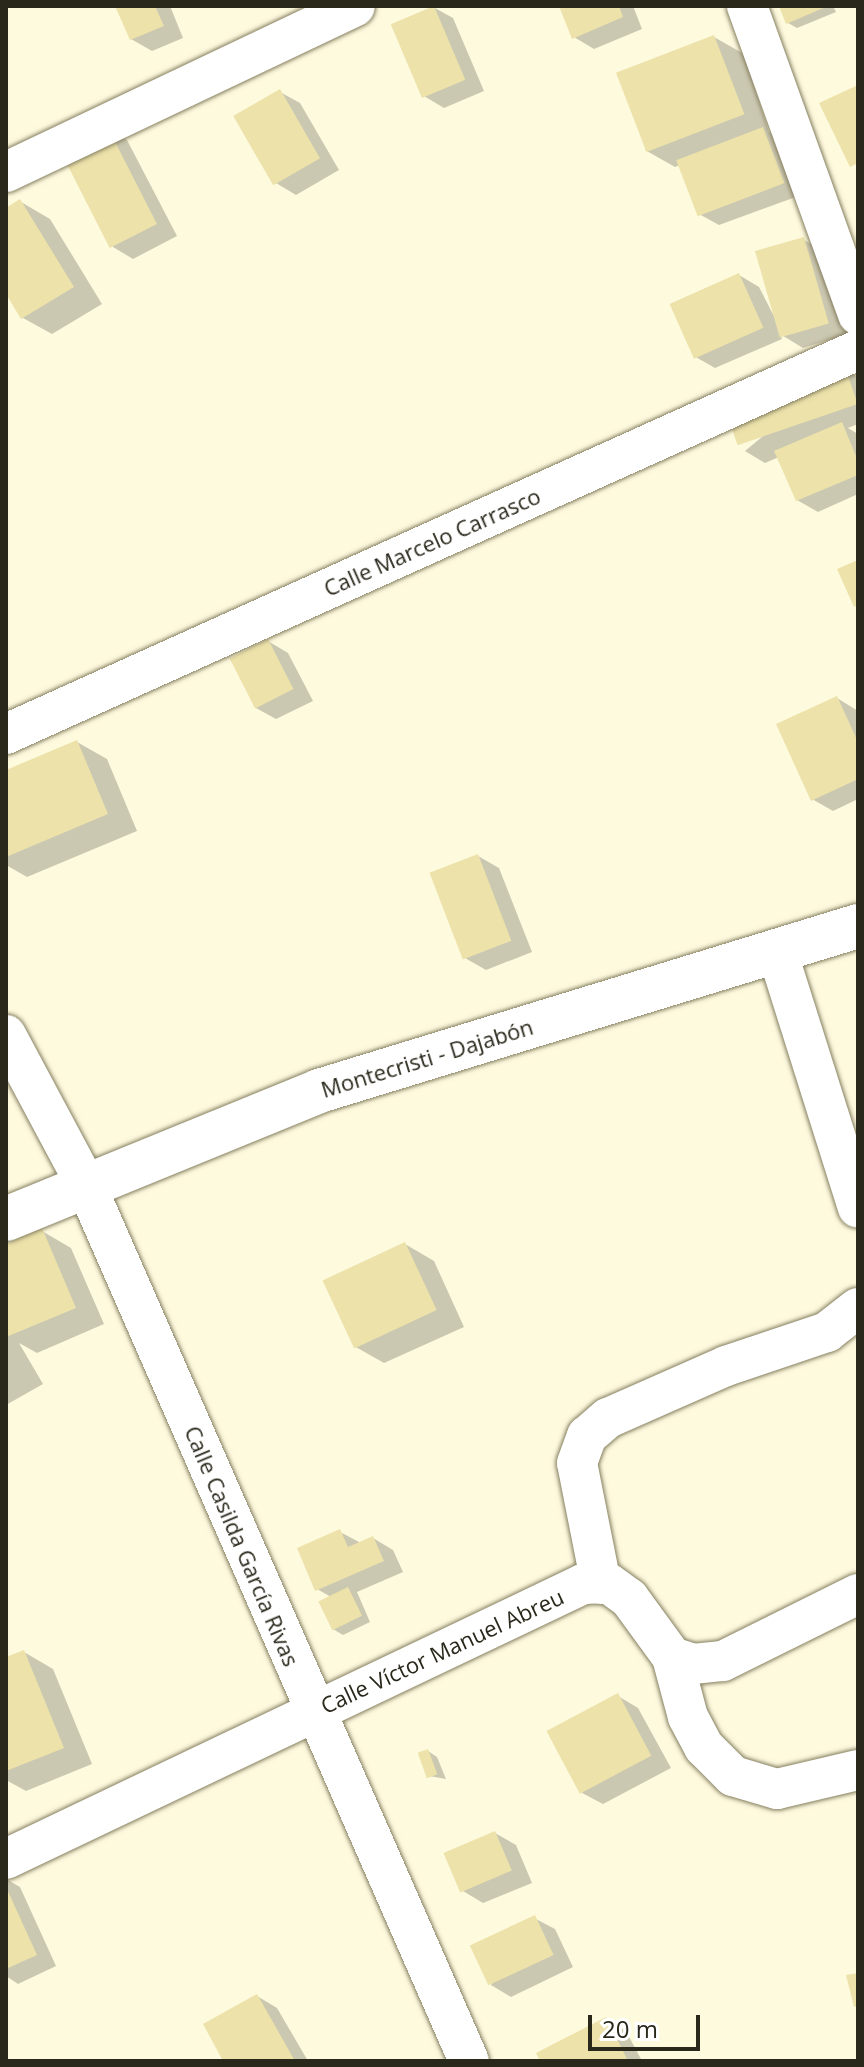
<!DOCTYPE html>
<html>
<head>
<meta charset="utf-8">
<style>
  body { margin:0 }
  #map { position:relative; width:864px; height:2067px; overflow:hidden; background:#fefade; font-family:"Open Sans",sans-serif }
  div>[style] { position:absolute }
  .shadow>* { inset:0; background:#0003 }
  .building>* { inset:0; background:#ece2aa; transform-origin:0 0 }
  .roads { filter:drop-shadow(0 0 2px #857f60) drop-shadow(0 0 2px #857f60) }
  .minor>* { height:40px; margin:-20px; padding:0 20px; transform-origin:20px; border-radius:20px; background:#fff }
  .primary>* { height:44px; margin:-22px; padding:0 22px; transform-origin:22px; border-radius:22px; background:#fff }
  span { translate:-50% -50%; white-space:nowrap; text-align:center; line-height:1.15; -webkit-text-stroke:7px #fff; paint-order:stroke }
  .street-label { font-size:22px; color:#2a281b }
  .frame { position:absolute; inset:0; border:8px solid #2a281b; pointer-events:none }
  .scale { position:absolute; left:588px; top:2015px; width:112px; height:36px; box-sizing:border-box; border:4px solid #2a281b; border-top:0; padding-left:10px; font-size:24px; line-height:28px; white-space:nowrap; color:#2a281b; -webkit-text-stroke:6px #fff; paint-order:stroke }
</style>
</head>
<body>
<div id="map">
  <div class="shadow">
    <i style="clip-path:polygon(117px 6px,170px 6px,183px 38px,152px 51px,131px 39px)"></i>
    <i style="clip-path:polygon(561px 6px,633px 6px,642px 29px,594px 49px,574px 37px)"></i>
    <i style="clip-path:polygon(781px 6px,833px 6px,836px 12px,797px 28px,788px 23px)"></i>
    <i style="clip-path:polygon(433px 7px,453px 18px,484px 91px,444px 108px,424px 96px)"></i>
    <i style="clip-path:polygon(714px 37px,744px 54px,769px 132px,784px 141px,804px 194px,719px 225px,699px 214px,680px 165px,675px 167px,645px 150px)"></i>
    <i style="clip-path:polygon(280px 92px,300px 103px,339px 170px,296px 195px,276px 183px)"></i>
    <i style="clip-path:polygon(106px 128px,127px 140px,177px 236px,133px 259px,113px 247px)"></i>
    <i style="clip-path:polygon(21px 202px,50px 219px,102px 304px,52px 334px,23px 318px,6px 290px,6px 211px)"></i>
    <i style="clip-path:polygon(804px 240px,824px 251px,848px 334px,803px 348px,780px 334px,782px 339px,715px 368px,694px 356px,739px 275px,759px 287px,780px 328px)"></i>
    <i style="clip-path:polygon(844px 369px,858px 377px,858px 424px,848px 428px,858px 434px,858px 494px,818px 512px,797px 500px,779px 457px,765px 463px,745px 451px)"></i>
    <i style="clip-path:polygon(268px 641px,288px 653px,313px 701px,276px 719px,256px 708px)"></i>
    <i style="clip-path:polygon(837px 698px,858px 711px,858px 799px,833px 811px,812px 799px)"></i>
    <i style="clip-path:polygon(77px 742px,107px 759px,137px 831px,27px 877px,6px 865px,6px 772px)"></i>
    <i style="clip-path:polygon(478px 856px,499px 868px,532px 952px,486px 970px,465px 958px)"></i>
    <i style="clip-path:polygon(42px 1231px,71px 1248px,104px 1324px,37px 1353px,19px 1343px,43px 1384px,6px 1405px,6px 1246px)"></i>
    <i style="clip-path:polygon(405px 1244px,434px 1261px,464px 1327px,384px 1363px,354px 1346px)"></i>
    <i style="clip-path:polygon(340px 1532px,361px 1543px,373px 1538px,393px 1550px,403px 1572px,357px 1592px,370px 1622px,343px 1635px,333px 1629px,331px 1597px,317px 1589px)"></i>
    <i style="clip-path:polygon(24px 1652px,53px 1669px,92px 1764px,26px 1791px,6px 1780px,6px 1659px)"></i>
    <i style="clip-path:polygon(618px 1696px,638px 1708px,671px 1768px,603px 1804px,582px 1793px)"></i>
    <i style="clip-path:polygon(428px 1751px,437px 1757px,446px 1779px,429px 1776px)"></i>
    <i style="clip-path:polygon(495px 1833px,516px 1845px,532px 1883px,483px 1903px,463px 1891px)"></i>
    <i style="clip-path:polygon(6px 1879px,20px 1887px,56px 1966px,18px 1984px,6px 1976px)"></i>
    <i style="clip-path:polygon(534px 1918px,555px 1929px,573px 1967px,511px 1997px,491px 1985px)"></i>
    <i style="clip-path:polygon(257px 1996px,277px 2008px,308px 2061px,226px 2061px)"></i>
    <i style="clip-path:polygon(606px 2019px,626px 2031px,642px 2061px,543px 2061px)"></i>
  </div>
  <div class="building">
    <i style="clip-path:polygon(115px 6px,155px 6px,164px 26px,130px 40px)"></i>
    <i style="left:434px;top:6px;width:80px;height:47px;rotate:67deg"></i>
    <i style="clip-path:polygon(559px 6px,619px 6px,623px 17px,572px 39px)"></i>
    <i style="clip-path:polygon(779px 6px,828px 6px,786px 24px)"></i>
    <i style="left:714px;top:35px;width:85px;height:105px;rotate:69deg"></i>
    <i style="clip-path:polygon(858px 85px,858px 163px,850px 167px,819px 103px)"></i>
    <i style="left:280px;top:89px;width:80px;height:54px;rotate:60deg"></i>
    <i style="left:107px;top:126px;width:110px;height:53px;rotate:63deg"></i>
    <i style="left:763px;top:127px;width:60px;height:93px;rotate:69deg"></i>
    <i style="clip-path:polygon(20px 199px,74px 287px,21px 319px,6px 294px,6px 208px)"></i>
    <i style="left:804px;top:237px;width:90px;height:51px;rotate:74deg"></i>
    <i style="left:739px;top:273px;width:60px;height:76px;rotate:66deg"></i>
    <i style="left:845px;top:367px;width:39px;height:127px;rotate:71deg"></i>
    <i style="clip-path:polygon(842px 422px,858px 461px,858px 475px,796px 501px,774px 451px)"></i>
    <i style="clip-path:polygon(858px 560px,858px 605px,854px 607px,837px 569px)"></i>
    <i style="left:268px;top:639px;width:56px;height:43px;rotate:63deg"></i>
    <i style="clip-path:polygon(837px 696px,858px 742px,858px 779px,811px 801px,776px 724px)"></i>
    <i style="clip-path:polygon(77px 740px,108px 814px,6px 857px,6px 770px)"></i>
    <i style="left:478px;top:854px;width:93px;height:52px;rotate:69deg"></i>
    <i style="clip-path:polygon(42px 1228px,76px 1308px,6px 1337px,6px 1244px)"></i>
    <i style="left:405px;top:1242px;width:75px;height:91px;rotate:65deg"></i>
    <i style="clip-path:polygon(340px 1529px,348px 1547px,373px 1536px,384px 1561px,315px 1591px,297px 1548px)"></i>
    <i style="left:348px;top:1587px;width:32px;height:33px;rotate:64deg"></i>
    <i style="clip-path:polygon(24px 1650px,64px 1748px,6px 1771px,6px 1657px)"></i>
    <i style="left:618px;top:1693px;width:71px;height:81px;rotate:62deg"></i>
    <i style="left:428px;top:1749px;width:27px;height:11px;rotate:70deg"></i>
    <i style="left:495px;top:1831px;width:43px;height:56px;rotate:67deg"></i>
    <i style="clip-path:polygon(6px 1887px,37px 1955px,6px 1969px)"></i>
    <i style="left:535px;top:1915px;width:44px;height:72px;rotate:65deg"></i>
    <i style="clip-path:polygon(858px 1973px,858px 2006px,854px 2007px,846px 1975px)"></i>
    <i style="clip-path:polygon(257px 1994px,295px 2061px,223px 2061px,203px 2024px)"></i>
    <i style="clip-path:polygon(606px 2017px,628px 2061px,540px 2061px,536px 2053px)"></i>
  </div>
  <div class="roads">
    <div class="minor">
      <i style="left:747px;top:6px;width:328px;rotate:70.2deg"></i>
      <i style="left:6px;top:172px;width:386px;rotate:-25.4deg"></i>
      <i style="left:6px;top:734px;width:935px;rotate:-24.26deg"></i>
      <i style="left:777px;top:951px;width:269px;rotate:72.5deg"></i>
      <i style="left:6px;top:1035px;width:168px;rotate:61.9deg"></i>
      <i style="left:85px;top:1183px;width:958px;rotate:66.38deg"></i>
      <i style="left:601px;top:1584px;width:123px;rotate:-101.2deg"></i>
      <i style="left:577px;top:1463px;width:29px;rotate:-70deg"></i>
      <i style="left:587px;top:1436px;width:28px;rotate:-41deg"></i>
      <i style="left:608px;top:1418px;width:129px;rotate:-23.8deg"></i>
      <i style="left:726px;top:1366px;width:107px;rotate:-18.6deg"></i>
      <i style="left:827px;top:1332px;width:39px;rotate:-38deg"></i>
      <i style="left:672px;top:1657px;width:62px;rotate:75.1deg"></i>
      <i style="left:688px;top:1717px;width:34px;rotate:62deg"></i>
      <i style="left:704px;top:1747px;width:41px;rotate:45deg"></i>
      <i style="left:733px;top:1776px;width:46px;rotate:16.5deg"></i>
      <i style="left:777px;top:1789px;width:83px;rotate:-13.2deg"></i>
      <i style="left:6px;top:1859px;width:639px;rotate:-25.48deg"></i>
      <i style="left:583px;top:1584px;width:25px;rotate:-2deg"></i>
      <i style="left:608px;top:1583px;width:26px;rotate:36deg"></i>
      <i style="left:629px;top:1598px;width:73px;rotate:53.9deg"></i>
      <i style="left:672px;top:1657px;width:22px;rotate:18deg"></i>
      <i style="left:693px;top:1664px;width:30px;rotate:-6deg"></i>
      <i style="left:723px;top:1661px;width:151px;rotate:-26.4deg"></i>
    </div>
    <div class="primary">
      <i style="left:6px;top:1219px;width:338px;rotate:-22.2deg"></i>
      <i style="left:319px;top:1091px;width:564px;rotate:-17.02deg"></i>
    </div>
  </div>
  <div class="street-label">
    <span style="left:432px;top:542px;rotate:-24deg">Calle Marcelo Carrasco</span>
    <span style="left:427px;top:1058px;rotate:-17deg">Montecristi - Dajabón</span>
    <span style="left:242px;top:1546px;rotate:67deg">Calle Casilda García Rivas</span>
    <span style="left:442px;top:1651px;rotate:-25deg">Calle Víctor Manuel Abreu</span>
  </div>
  <div class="frame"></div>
  <div class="scale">20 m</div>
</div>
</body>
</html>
